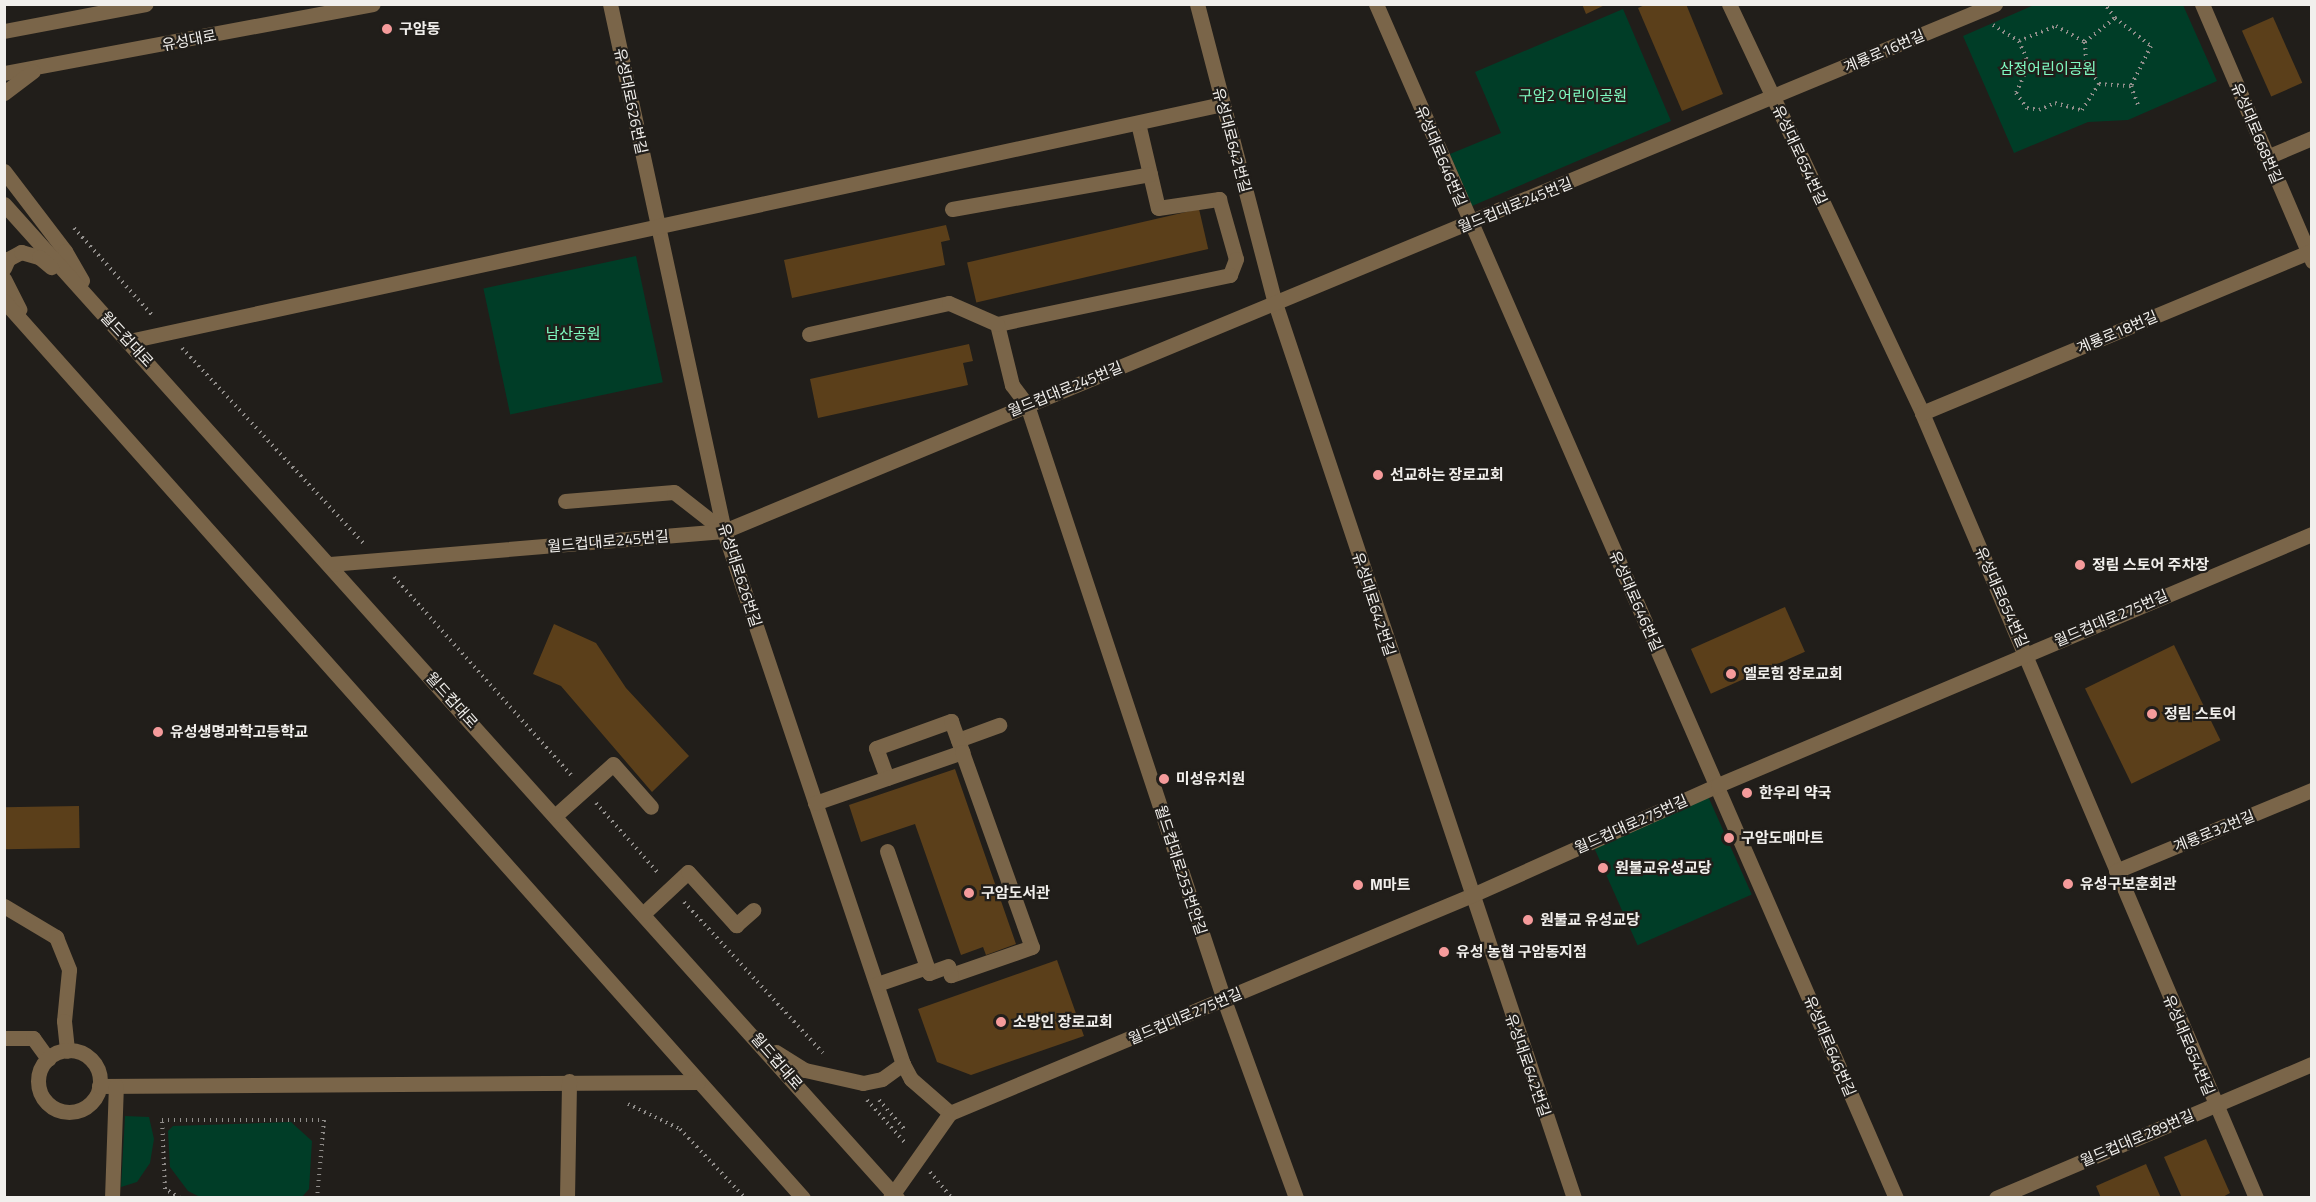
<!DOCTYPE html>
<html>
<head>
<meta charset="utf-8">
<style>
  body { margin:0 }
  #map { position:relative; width:2316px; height:1202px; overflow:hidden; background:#211e1a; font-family:"Titillium Web","Noto Sans KR",sans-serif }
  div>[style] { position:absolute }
  .green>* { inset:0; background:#003d27; transform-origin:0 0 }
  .building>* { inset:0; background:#5b3f1a; transform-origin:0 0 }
  .path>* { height:4px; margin-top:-2px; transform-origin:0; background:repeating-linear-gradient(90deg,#918e8b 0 1.5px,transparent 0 6px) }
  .minor>* { height:15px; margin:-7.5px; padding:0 7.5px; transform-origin:7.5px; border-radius:7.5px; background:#7a6549 }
  .minor>.ring { margin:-7.5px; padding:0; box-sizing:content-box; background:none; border:15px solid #7a6549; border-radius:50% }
  .dots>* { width:16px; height:16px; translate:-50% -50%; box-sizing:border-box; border:3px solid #211e1a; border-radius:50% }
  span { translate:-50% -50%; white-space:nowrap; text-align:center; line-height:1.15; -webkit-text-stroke:4.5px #211e1a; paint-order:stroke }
  .poi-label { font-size:15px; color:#f1efec; font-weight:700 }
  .left { translate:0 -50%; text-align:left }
  .street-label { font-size:15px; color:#f1efec }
  .park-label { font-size:15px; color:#80fbc2 }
  .frame { position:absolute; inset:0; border:6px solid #f1efec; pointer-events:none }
</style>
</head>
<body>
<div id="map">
  <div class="green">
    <i style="clip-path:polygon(2036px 4px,2183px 5px,2217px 81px,2128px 120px,2088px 122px,2014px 153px,1963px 36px)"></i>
    <i style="clip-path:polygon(1623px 9px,1671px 121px,1472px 206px,1450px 154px,1501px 133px,1475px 72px)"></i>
    <i style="left:636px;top:256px;width:129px;height:156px;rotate:78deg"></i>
    <i style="left:1707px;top:794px;width:110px;height:125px;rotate:66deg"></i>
    <i style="clip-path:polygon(125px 1116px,149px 1117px,154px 1139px,150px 1163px,137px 1182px,121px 1187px)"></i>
    <i style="clip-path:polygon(291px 1122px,312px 1141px,309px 1189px,302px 1197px,200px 1197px,188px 1191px,170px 1167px,168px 1131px,173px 1126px)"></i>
  </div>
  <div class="building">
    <i style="clip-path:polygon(1582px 4px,1607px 4px,1586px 14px)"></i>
    <i style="clip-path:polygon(1647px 4px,1686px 4px,1723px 94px,1682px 111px,1638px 8px)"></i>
    <i style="left:2273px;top:17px;width:72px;height:34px;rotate:66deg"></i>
    <i style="left:1199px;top:209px;width:41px;height:238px;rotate:77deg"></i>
    <i style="clip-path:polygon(946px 225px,950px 240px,941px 242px,945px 265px,792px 298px,784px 260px)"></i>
    <i style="clip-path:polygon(969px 344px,973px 361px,963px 363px,968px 385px,818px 418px,810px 379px)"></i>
    <i style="left:1785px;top:607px;width:49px;height:103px;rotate:66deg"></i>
    <i style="clip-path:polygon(554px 624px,596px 643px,626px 688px,689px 756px,652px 792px,561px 686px,533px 674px)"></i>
    <i style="left:2174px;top:645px;width:106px;height:99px;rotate:64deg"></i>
    <i style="clip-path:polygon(955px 769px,1016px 944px,986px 955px,983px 947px,961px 955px,915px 824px,861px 842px,849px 805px)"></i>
    <i style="left:79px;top:806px;width:42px;height:75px;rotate:89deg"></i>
    <i style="clip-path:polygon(1057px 960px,1084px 1036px,971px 1075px,937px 1062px,918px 1009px)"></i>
    <i style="clip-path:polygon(2206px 1139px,2230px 1193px,2221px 1198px,2182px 1198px,2164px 1157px)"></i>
    <i style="clip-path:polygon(2146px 1164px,2161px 1198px,2101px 1198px,2096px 1186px)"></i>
  </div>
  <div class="path">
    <i style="left:2115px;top:18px;width:46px;rotate:37.9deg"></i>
    <i style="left:2151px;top:46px;width:45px;rotate:116.6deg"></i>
    <i style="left:1993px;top:25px;width:31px;rotate:32deg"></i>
    <i style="left:2019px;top:41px;width:25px;rotate:67deg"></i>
    <i style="left:2029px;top:64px;width:32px;rotate:114deg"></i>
    <i style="left:2016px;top:93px;width:19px;rotate:54deg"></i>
    <i style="left:2027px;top:108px;width:12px;rotate:9deg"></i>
    <i style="left:2039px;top:110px;width:17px;rotate:-24deg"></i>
    <i style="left:2055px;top:103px;width:28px;rotate:15deg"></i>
    <i style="left:2082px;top:110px;width:31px;rotate:-57deg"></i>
    <i style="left:2099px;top:84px;width:25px;rotate:-122deg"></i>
    <i style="left:2086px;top:63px;width:39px;rotate:167deg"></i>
    <i style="left:2048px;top:72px;width:11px;rotate:-131deg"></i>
    <i style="left:2041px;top:64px;width:12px;rotate:180deg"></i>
    <i style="left:2019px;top:41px;width:40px;rotate:-22deg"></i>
    <i style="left:2056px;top:26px;width:33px;rotate:29deg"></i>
    <i style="left:2085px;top:42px;width:21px;rotate:87deg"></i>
    <i style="left:2085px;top:42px;width:38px;rotate:-39deg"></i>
    <i style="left:2115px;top:18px;width:17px;rotate:-126deg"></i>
    <i style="left:2099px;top:84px;width:32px;rotate:4deg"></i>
    <i style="left:2131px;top:86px;width:20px;rotate:70deg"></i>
    <i style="left:74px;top:228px;width:118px;rotate:48.1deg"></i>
    <i style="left:182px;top:348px;width:266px;rotate:47.1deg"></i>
    <i style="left:394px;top:577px;width:266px;rotate:48.2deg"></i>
    <i style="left:596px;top:803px;width:95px;rotate:48.4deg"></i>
    <i style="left:684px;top:902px;width:205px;rotate:47.4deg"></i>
    <i style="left:867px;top:1100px;width:59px;rotate:48.4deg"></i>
    <i style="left:879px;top:1100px;width:41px;rotate:48.9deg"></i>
    <i style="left:628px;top:1104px;width:58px;rotate:25.7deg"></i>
    <i style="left:680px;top:1129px;width:95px;rotate:46.7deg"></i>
    <i style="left:930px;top:1172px;width:34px;rotate:50deg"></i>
    <i style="left:180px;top:1198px;width:17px;rotate:-149deg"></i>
    <i style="left:165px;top:1189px;width:69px;rotate:-92.5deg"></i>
    <i style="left:162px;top:1120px;width:162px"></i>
    <i style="left:324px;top:1120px;width:78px;rotate:95.1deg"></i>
  </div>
  <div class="minor">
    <i style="left:610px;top:4px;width:539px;rotate:77.79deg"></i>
    <i style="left:724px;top:531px;width:562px;rotate:71.44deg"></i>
    <i style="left:903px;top:1064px;width:17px;rotate:62deg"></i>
    <i style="left:911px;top:1079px;width:52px;rotate:41.1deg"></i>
    <i style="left:1197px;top:4px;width:309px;rotate:75.4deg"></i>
    <i style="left:1275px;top:303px;width:944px;rotate:71.53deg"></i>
    <i style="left:1376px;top:4px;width:1302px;rotate:66.47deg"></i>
    <i style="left:1729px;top:4px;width:452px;rotate:64.7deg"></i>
    <i style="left:1922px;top:413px;width:853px;rotate:66.95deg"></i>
    <i style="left:2202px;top:4px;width:280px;rotate:66.8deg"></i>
    <i style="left:4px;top:31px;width:144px;rotate:-10.8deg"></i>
    <i style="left:4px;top:73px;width:375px;rotate:-10.6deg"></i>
    <i style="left:4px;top:93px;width:36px;rotate:-37deg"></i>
    <i style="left:1138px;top:123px;width:87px;rotate:76.8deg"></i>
    <i style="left:1158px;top:208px;width:62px;rotate:-8.4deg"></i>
    <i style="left:1219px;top:199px;width:62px;rotate:74.2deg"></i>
    <i style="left:1236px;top:259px;width:17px;rotate:111deg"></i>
    <i style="left:1230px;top:275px;width:238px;rotate:168.1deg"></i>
    <i style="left:997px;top:324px;width:63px;rotate:76.2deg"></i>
    <i style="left:1012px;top:385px;width:25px;rotate:53deg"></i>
    <i style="left:1027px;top:405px;width:627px;rotate:71.68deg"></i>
    <i style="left:1224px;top:1000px;width:211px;rotate:70deg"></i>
    <i style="left:2267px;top:157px;width:49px;rotate:-22.9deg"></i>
    <i style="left:4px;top:171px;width:101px;rotate:52.7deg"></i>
    <i style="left:65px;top:251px;width:34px;rotate:60deg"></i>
    <i style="left:4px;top:204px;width:1336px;rotate:48.06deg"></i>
    <i style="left:952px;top:209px;width:201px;rotate:-10deg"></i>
    <i style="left:4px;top:268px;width:10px;rotate:-66deg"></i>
    <i style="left:8px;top:259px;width:15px;rotate:-28deg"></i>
    <i style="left:21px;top:252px;width:19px;rotate:16deg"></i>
    <i style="left:39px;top:257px;width:16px;rotate:40deg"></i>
    <i style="left:4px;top:279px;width:34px;rotate:63deg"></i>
    <i style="left:4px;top:301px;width:1201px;rotate:48.31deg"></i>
    <i style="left:809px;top:334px;width:143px;rotate:-12.5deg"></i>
    <i style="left:949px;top:303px;width:52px;rotate:23.6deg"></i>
    <i style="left:129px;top:341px;width:1118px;rotate:-12.23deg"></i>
    <i style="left:1922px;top:413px;width:422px;rotate:-22.6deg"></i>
    <i style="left:565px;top:501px;width:109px;rotate:-4.7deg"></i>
    <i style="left:674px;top:492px;width:63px;rotate:38deg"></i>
    <i style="left:330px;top:564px;width:395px;rotate:-4.8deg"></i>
    <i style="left:724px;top:531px;width:1376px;rotate:-22.52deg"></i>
    <i style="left:958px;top:740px;width:44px;rotate:-20.1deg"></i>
    <i style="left:887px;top:778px;width:32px;rotate:-110deg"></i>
    <i style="left:876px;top:748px;width:80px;rotate:-19.8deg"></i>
    <i style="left:951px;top:721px;width:33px;rotate:70deg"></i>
    <i style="left:815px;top:803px;width:156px;rotate:-19.1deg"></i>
    <i style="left:962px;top:752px;width:207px;rotate:70.3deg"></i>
    <i style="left:1032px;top:947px;width:86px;rotate:160.9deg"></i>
    <i style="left:951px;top:975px;width:9px;rotate:-108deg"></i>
    <i style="left:948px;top:966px;width:20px;rotate:160deg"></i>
    <i style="left:929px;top:973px;width:6px;rotate:-108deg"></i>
    <i style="left:927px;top:967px;width:53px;rotate:161.2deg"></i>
    <i style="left:556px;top:815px;width:76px;rotate:-41.8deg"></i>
    <i style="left:613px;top:764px;width:57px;rotate:48.5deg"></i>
    <i style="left:887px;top:851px;width:123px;rotate:71deg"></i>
    <i style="left:2116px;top:871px;width:212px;rotate:-22.5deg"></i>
    <i style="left:4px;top:906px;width:61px;rotate:30.8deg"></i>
    <i style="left:56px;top:937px;width:35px;rotate:68deg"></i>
    <i style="left:69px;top:970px;width:51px;rotate:95.6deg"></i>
    <i style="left:64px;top:1021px;width:30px;rotate:84deg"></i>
    <i style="left:644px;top:913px;width:60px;rotate:-43deg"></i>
    <i style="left:688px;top:872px;width:72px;rotate:47.8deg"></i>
    <i style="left:736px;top:925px;width:23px;rotate:-41deg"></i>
    <i style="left:4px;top:1038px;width:29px"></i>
    <i style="left:33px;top:1038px;width:26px;rotate:54deg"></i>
    <i class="ring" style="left:38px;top:1050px;width:47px;height:47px"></i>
    <i style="left:776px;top:1052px;width:34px;rotate:32deg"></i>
    <i style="left:805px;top:1070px;width:59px;rotate:12.6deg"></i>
    <i style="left:863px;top:1083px;width:19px;rotate:-12deg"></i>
    <i style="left:882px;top:1079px;width:26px;rotate:-36deg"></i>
    <i style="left:99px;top:1086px;width:599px;rotate:-0.38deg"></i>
    <i style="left:950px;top:1113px;width:563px;rotate:-22.65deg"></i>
    <i style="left:1470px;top:896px;width:272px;rotate:-24.1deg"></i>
    <i style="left:1718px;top:785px;width:645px;rotate:-22.91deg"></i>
    <i style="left:112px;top:1198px;width:112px;rotate:-88deg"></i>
    <i style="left:567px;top:1198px;width:117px;rotate:-89deg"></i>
    <i style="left:890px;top:1198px;width:104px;rotate:-54.8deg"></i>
    <i style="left:1996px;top:1198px;width:343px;rotate:-23deg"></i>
  </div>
  <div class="dots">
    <i style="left:387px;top:29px;background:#f59b9b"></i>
    <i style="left:1378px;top:475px;background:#f59b9b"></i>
    <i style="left:2080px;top:565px;background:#f59b9b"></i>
    <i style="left:1731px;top:674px;background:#f59b9b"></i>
    <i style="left:2152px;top:714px;background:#f59b9b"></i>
    <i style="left:158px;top:732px;background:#f59b9b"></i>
    <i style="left:1164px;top:779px;background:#f59b9b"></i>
    <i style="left:1747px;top:793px;background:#f59b9b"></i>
    <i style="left:1729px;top:838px;background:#f59b9b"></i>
    <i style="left:1603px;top:868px;background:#f59b9b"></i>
    <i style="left:2068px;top:884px;background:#f59b9b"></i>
    <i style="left:1358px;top:885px;background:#f59b9b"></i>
    <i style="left:969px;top:893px;background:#f59b9b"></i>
    <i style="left:1528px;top:920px;background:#f59b9b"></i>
    <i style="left:1444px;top:952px;background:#f59b9b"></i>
    <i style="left:1001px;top:1022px;background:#f59b9b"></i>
  </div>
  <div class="poi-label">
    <span class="left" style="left:399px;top:29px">구암동</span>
    <span class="left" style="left:1390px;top:475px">선교하는 장로교회</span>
    <span class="left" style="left:2092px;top:565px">정림 스토어 주차장</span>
    <span class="left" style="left:1743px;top:674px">엘로힘 장로교회</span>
    <span class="left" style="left:2164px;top:714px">정림 스토어</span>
    <span class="left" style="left:170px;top:732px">유성생명과학고등학교</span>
    <span class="left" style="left:1176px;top:779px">미성유치원</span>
    <span class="left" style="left:1759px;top:793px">한우리 약국</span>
    <span class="left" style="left:1741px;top:838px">구암도매마트</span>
    <span class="left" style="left:1615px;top:868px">원불교유성교당</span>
    <span class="left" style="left:2080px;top:884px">유성구보훈회관</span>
    <span class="left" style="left:1370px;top:885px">M마트</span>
    <span class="left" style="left:981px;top:893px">구암도서관</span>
    <span class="left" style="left:1540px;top:920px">원불교 유성교당</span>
    <span class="left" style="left:1456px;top:952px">유성 농협 구암동지점</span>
    <span class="left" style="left:1013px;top:1022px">소망인 장로교회</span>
  </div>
  <div class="street-label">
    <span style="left:189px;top:40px;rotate:-11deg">유성대로</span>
    <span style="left:1884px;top:51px;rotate:-23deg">계룡로16번길</span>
    <span style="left:631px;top:101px;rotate:78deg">유성대로626번길</span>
    <span style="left:2257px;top:133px;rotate:67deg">유성대로668번길</span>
    <span style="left:1232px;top:140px;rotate:75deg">유성대로642번길</span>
    <span style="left:1800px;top:155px;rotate:65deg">유성대로654번길</span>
    <span style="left:1441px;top:156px;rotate:67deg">유성대로646번길</span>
    <span style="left:1515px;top:205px;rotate:-22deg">월드컵대로245번길</span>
    <span style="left:2117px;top:332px;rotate:-23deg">계룡로18번길</span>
    <span style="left:127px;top:339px;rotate:47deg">월드컵대로</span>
    <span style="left:1065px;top:389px;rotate:-22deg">월드컵대로245번길</span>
    <span style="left:608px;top:541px;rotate:-5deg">월드컵대로245번길</span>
    <span style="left:740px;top:575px;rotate:72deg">유성대로626번길</span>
    <span style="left:2002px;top:597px;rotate:66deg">유성대로654번길</span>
    <span style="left:1636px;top:601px;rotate:66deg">유성대로646번길</span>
    <span style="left:1374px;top:604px;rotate:72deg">유성대로642번길</span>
    <span style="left:2111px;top:618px;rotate:-23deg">월드컵대로275번길</span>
    <span style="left:452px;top:700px;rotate:48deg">월드컵대로</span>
    <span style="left:1631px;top:824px;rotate:-24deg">월드컵대로275번길</span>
    <span style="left:2214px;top:831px;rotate:-22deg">계룡로32번길</span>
    <span style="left:1181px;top:870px;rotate:72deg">월드컵대로253번안길</span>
    <span style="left:1185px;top:1016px;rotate:-23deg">월드컵대로275번길</span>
    <span style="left:2189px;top:1045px;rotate:67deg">유성대로654번길</span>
    <span style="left:1830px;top:1046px;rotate:67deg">유성대로646번길</span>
    <span style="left:777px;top:1061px;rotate:49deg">월드컵대로</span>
    <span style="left:1528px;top:1065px;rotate:71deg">유성대로642번길</span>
    <span style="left:2137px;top:1138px;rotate:-23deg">월드컵대로289번길</span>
  </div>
  <div class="park-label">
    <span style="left:2048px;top:69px">삼정어린이공원</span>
    <span style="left:1573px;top:96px">구암2 어린이공원</span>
    <span style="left:573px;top:334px">남산공원</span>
  </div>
  <div class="frame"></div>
</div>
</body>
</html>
